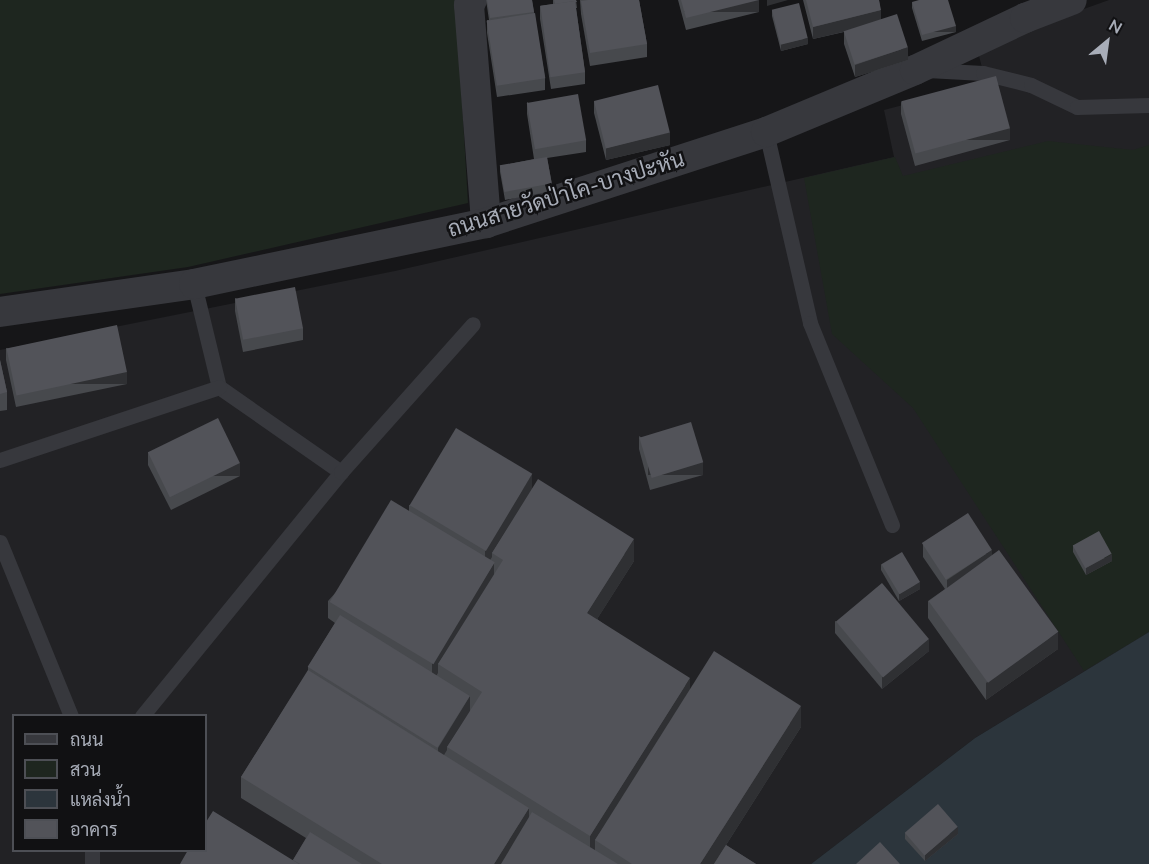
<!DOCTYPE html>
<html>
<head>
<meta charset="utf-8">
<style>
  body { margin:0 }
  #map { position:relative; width:1149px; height:864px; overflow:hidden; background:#161618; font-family:Mulish,Sarabun,sans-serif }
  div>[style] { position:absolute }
  .built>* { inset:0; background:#222225 }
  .green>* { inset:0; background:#1e261f }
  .water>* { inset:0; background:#2c353c }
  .service>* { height:15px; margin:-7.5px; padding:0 7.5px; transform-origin:7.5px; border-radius:7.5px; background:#37383d }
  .minor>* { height:30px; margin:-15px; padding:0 15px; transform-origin:15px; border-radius:15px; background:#37383d }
  .wall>* { inset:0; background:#47494d }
  .shaded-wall>* { inset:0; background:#2f3033; transform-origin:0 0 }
  .building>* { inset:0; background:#525359; transform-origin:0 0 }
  span { translate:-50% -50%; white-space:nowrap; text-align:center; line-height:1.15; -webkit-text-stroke:5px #111113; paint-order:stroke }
  .street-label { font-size:22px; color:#a8adb8 }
  .legend { position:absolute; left:12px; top:714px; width:195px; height:138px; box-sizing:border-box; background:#111113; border:2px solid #4d4f55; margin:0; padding:8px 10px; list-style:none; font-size:18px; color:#a8adb8 }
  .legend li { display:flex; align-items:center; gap:12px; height:30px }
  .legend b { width:30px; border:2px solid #4d4f55 }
  .north { position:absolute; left:1077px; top:12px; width:60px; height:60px; -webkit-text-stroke:4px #111113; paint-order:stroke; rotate:29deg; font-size:16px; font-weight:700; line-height:24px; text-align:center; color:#a8adb8 }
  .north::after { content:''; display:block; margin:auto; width:21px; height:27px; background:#a8adb8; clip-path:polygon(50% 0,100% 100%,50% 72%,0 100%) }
</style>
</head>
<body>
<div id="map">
  <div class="built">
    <i style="clip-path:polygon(evenodd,1109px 0,1149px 0,1149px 632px,975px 738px,811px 864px,0 864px,0 350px,395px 271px,894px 157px,884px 110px,986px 83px,978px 52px,1039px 25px,1109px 0,14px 716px,206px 716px,206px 850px,14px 850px,14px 716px)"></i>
  </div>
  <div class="green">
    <i style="clip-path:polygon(0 0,462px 0,457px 18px,468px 203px,188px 267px,0 294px)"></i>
    <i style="clip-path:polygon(1048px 141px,1133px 150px,1149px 145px,1149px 632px,1084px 671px,913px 408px,832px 334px,804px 178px,895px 157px,903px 176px)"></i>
  </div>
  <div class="water">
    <i style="clip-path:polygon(1149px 632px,1149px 864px,811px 864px,975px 738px)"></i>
  </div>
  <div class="service">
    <i style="left:927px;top:70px;width:56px;rotate:3.1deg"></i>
    <i style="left:983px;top:73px;width:49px;rotate:14deg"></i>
    <i style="left:1031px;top:85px;width:51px;rotate:25.6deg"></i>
    <i style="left:1077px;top:107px;width:72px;rotate:-1.6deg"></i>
    <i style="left:766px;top:132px;width:196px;rotate:77deg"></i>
    <i style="left:810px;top:323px;width:218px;rotate:67.9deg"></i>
    <i style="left:194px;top:284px;width:106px;rotate:76.4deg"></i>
    <i style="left:219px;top:387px;width:149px;rotate:34.9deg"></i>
    <i style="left:0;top:460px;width:231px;rotate:-18.4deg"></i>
    <i style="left:0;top:542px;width:188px;rotate:67.8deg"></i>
    <i style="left:142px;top:716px;width:315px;rotate:-50.8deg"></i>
    <i style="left:341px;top:472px;width:198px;rotate:-48.3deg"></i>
    <i style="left:92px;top:864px;width:14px;rotate:-90deg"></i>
  </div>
  <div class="minor">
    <i style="left:472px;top:0;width:6px;rotate:121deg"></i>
    <i style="left:469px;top:5px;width:219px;rotate:85.5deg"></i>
    <i style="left:0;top:312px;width:196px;rotate:-8.2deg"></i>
    <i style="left:194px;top:284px;width:298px;rotate:-11.8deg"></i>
    <i style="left:486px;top:223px;width:294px;rotate:-18deg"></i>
    <i style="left:766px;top:132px;width:161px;rotate:-22.6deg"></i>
    <i style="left:915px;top:70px;width:122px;rotate:-25.3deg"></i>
    <i style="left:1025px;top:18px;width:50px;rotate:-21deg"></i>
  </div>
  <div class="wall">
    <i style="clip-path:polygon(486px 0,532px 0,545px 78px,545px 90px,497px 97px,487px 33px,487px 20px,489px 20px)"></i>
    <i style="clip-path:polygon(553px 0,576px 0,577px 8px,576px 8px,585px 72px,585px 84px,551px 89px,540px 19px,540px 6px,553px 4px)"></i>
    <i style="clip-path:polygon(580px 0,639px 0,647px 44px,647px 57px,590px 66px,581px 14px)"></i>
    <i style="clip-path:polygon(678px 0,759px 0,759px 12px,686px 30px)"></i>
    <i style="clip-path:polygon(803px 0,879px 0,881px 19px,908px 60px,855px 77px,844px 44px,844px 32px,813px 39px)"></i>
    <i style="clip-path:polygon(912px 2px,956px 32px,922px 41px,912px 8px)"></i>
    <i style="clip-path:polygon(772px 10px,808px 44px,781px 51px,772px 16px)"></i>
    <i style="clip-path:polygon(594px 101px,670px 145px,606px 160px,594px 113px)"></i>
    <i style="clip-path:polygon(527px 102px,586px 140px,586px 152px,547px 158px,552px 184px,552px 191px,505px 200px,500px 172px,500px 166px,534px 159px,527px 114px)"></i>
    <i style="clip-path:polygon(901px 102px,1010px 140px,915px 166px,901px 114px)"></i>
    <i style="clip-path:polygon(235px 298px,303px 328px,303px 340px,243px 352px,235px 311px)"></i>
    <i style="clip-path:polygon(6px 348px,127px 384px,16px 407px,6px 360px)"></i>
    <i style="clip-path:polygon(0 360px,7px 392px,7px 410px,0 411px)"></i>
    <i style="clip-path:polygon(639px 436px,703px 475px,650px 490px,639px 449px)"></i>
    <i style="clip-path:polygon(148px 452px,240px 476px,171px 510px,148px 465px)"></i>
    <i style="clip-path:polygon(532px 489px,634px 561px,597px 619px,690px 689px,801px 727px,726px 845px,756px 864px,180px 864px,293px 860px,306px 838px,241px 798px,241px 777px,308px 671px,308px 667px,335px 623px,328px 618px,328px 601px,409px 511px,409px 505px)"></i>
    <i style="clip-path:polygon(923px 544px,992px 555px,1058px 649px,986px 700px,928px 618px,928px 601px,945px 589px,923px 557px)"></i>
    <i style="clip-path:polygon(1073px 545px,1112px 561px,1086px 575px,1073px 552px)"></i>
    <i style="clip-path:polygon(881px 564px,920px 589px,899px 601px,881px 570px)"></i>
    <i style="clip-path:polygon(835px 621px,929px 651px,882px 689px,835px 633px)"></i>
    <i style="clip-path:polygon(905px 833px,958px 834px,925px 861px,905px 839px)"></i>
  </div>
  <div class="shaded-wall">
    <i style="left:759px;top:0;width:12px;height:75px;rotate:90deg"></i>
    <i style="clip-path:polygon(767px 0,788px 0,767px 6px)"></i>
    <i style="clip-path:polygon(881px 10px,881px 23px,813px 39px,813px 27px)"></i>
    <i style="left:956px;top:26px;width:6px;height:35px;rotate:90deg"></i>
    <i style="clip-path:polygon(808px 38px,808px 44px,781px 51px,781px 44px)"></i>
    <i style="clip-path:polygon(908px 47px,908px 60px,855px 77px,855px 65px)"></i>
    <i style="left:1010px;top:128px;width:12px;height:98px;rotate:90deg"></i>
    <i style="clip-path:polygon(670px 132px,670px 145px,606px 160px,606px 148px)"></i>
    <i style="left:127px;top:372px;width:12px;height:113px;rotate:90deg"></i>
    <i style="left:703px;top:462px;width:13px;height:55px;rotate:90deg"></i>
    <i style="left:240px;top:463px;width:13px;height:77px;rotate:90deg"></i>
    <i style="clip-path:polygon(532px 474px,532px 491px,492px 553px,492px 557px,485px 568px,485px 551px)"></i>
    <i style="clip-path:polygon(634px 539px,634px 561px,587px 635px,587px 613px)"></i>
    <i style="clip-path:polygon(992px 550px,992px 562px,947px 592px,947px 580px)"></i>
    <i style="clip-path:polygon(1112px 554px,1112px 561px,1086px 575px,1086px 568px)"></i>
    <i style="clip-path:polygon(494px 563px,494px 581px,438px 664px,438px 673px,432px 682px,432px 664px)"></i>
    <i style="clip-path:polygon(920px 582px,920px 589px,899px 601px,899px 594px)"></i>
    <i style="clip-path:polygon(1058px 632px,1058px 649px,986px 700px,986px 683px)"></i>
    <i style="clip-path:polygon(929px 639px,929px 651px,882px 689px,882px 677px)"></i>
    <i style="clip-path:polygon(690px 678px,690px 699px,595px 840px,595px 850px,590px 857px,590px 836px)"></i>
    <i style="clip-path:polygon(470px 696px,470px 713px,447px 747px,447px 750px,438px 765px,438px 748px)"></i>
    <i style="clip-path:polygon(801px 706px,801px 727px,714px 864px,700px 864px)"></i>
    <i style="clip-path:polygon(529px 808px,529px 829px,507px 864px,494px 864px)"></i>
    <i style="clip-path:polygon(958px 827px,958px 834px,925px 861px,925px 855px)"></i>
  </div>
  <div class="building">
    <i style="clip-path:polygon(487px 0,532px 0,534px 12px,490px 18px)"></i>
    <i style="clip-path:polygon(554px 0,576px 0,577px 2px,575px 2px,575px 1px,555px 4px)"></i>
    <i style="clip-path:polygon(588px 0,639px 0,647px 44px,590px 53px,581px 1px)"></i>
    <i style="clip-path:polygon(681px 0,759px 0,686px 18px)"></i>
    <i style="clip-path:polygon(806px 0,879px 0,881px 10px,813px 27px)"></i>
    <i style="clip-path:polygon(919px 0,948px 0,956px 26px,922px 35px,912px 2px)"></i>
    <i style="left:575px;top:1px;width:72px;height:35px;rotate:82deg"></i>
    <i style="left:799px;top:3px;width:36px;height:28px;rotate:76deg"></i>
    <i style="left:535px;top:13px;width:66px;height:49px;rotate:81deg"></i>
    <i style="left:897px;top:14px;width:35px;height:56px;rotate:72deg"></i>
    <i style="left:996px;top:76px;width:54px;height:98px;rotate:75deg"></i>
    <i style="left:658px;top:85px;width:49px;height:66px;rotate:76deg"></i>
    <i style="left:578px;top:94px;width:47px;height:52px;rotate:80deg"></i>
    <i style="left:547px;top:157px;width:27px;height:48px;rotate:80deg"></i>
    <i style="left:295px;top:287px;width:42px;height:61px;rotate:79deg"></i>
    <i style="left:117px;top:325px;width:48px;height:113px;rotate:78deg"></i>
    <i style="clip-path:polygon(0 360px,7px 392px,0 394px)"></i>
    <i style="left:218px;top:418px;width:50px;height:78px;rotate:64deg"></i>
    <i style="left:691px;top:422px;width:42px;height:54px;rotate:73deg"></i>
    <i style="left:456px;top:428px;width:89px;height:90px;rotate:31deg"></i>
    <i style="clip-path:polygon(538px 479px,634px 539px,587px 613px,690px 678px,590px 836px,447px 747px,482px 692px,438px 664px,503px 560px,492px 553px)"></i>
    <i style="left:391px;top:500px;width:121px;height:119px;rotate:31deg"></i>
    <i style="left:968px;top:513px;width:44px;height:55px;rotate:57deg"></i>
    <i style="left:1099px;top:531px;width:26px;height:30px;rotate:61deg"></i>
    <i style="left:999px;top:550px;width:101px;height:87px;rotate:54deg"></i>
    <i style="left:902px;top:552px;width:35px;height:24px;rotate:59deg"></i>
    <i style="left:882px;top:583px;width:73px;height:60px;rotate:50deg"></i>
    <i style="left:340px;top:615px;width:153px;height:61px;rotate:32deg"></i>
    <i style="clip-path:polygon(714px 651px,801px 706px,700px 864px,632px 864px,595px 840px)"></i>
    <i style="clip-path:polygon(308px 670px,529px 808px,494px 864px,382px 864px,241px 777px)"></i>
    <i style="left:938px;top:804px;width:30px;height:44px;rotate:49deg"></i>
    <i style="clip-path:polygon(213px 811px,299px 864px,180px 864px,188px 850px,206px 850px,206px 822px)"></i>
    <i style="clip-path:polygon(532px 812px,618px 864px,501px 864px)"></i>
    <i style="clip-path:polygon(310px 832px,362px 864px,300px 864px,293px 860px)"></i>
    <i style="clip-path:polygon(880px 842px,900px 864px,856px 864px)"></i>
    <i style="clip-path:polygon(726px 845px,756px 864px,714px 864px)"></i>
  </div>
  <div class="street-label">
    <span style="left:566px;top:194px;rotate:-17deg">ถนนสายวัดป่าโค-บางปะหัน</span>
  </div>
  <ul class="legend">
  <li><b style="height:8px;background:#37383d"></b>ถนน</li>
  <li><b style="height:16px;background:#1e261f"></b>สวน</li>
  <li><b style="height:16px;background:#2c353c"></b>แหล่งน้ำ</li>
  <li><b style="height:16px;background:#525359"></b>อาคาร</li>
  </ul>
  <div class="north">N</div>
</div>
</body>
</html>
